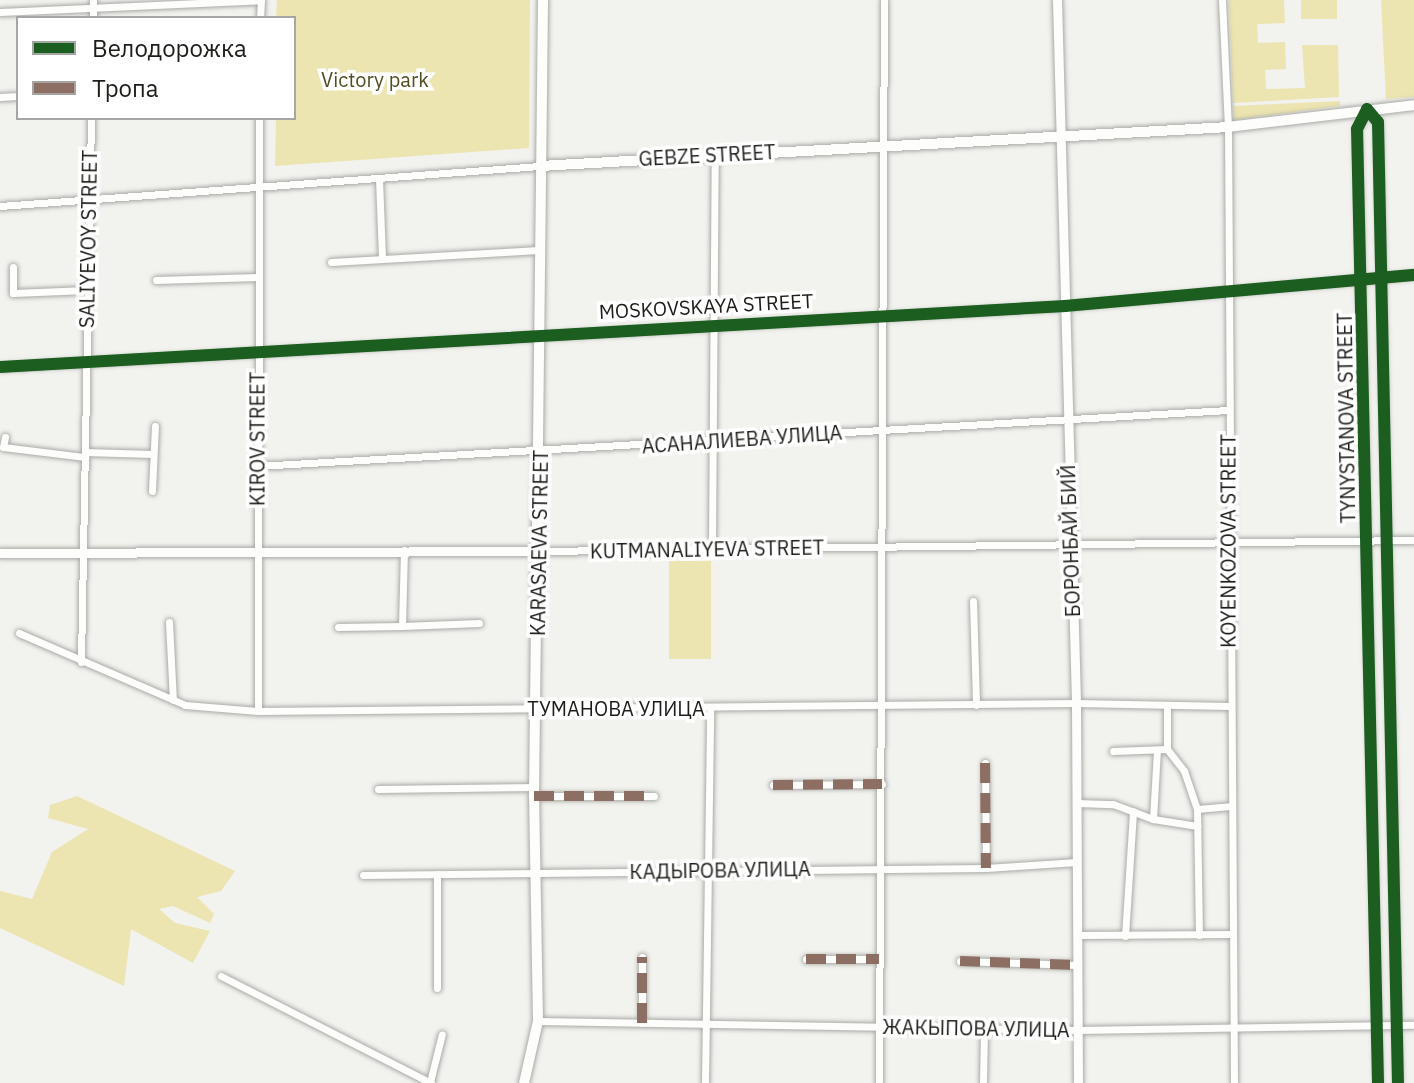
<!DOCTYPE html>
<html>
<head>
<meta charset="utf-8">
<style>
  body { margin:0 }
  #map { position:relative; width:1414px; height:1083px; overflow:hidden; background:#f2f2ee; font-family:"IBM Plex Sans",sans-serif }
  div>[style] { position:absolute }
  .green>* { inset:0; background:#ece5b1; transform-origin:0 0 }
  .roads { filter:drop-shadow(0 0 2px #aaaaa7) drop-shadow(0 0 2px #aaaaa7) }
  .minor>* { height:7px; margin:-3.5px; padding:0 3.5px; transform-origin:3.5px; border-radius:3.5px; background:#fdfdfc }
  .tertiary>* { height:9px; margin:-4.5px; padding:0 4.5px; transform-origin:4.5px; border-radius:4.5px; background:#fdfdfc }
  .secondary>* { height:10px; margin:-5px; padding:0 5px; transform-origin:5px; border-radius:5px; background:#fdfdfc }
  .quiet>* { height:10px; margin-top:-5px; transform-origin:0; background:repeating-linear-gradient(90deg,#8d6e63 0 20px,transparent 0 30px) }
  .cycleway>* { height:12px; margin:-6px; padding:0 6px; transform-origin:6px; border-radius:6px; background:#1b5e20 }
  span { translate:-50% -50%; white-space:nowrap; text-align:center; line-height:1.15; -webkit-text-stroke:7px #fff; paint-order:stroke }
  .park-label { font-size:20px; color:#534d22 }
  .street-label { font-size:20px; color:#1d1d1a }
  .legend { position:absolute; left:16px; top:16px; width:280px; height:104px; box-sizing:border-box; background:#fff; border:2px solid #a5a5a3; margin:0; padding:10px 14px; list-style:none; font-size:24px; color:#1d1d1a }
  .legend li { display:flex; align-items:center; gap:16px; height:40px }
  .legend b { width:40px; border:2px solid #a5a5a3 }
</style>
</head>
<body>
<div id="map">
  <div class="green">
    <i style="clip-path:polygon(277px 0,530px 0,529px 148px,275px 166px,276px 118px,294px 118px,294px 18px,276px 18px)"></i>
    <i style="clip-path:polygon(1229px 0,1284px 0,1285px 23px,1257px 24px,1258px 43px,1285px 42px,1286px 69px,1265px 70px,1266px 89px,1305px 88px,1302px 45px,1338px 45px,1339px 97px,1233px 103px)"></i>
    <i style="left:1301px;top:0;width:36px;height:19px"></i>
    <i style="clip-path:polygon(1381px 0,1414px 0,1414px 97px,1386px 99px)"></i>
    <i style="clip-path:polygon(1340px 101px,1340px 106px,1234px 120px,1233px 106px)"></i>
    <i style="left:669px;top:561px;width:42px;height:98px"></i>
    <i style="clip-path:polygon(77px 796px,235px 871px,221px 891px,197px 897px,214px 914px,210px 923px,173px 906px,159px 909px,175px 923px,210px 931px,193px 963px,131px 929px,124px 986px,0 928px,0 891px,32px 899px,52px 852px,88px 829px,48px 818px,50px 805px)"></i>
  </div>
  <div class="roads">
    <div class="minor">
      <i style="left:1222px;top:0;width:127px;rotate:87.3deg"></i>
      <i style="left:1228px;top:127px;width:956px;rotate:89.64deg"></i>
      <i style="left:0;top:12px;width:261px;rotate:-2.6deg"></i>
      <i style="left:261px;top:0;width:18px;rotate:93deg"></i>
      <i style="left:93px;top:18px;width:18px;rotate:-90deg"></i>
      <i style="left:0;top:97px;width:18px;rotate:-3deg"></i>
      <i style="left:379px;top:179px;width:79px;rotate:87.8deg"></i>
      <i style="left:0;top:206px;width:541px;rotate:-4.24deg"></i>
      <i style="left:331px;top:262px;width:209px;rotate:-3.3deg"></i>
      <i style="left:13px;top:267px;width:26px;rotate:90deg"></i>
      <i style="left:13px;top:293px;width:74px;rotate:-2.3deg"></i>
      <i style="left:156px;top:280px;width:102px;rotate:-1.7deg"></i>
      <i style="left:0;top:367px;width:1067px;rotate:-3.28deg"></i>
      <i style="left:1065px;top:306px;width:350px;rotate:-5.1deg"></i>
      <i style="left:5px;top:437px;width:10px;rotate:101deg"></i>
      <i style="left:3px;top:447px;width:83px;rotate:7deg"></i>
      <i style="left:85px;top:452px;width:68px;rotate:1.7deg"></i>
      <i style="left:257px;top:466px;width:972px;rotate:-3.3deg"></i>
      <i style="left:152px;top:491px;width:65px;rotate:-87.4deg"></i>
      <i style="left:712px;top:547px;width:393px;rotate:-89.6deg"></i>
      <i style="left:539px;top:551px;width:875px;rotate:-0.72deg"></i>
      <i style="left:973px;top:601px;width:104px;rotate:88.3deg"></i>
      <i style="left:169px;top:622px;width:78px;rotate:87.1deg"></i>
      <i style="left:402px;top:626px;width:77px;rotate:-2.2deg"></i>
      <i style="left:338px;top:627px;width:64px;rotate:-0.9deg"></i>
      <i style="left:402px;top:626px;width:76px;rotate:-88.5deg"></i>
      <i style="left:19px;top:633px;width:181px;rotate:23.4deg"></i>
      <i style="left:185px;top:705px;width:73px;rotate:4.7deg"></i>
      <i style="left:258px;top:711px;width:818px;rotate:-0.56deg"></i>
      <i style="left:1076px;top:703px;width:153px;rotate:1.1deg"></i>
      <i style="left:81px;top:662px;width:544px;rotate:-88.95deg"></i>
      <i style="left:258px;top:711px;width:593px;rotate:-89.9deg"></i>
      <i style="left:1167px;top:749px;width:28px;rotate:52deg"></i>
      <i style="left:1184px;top:771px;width:40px;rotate:71.1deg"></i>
      <i style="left:1197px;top:809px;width:126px;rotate:89.1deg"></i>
      <i style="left:1113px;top:751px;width:54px;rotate:-2.1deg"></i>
      <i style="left:1167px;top:749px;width:44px;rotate:-90deg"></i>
      <i style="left:985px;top:763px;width:105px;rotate:89.5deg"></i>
      <i style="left:773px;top:785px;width:109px;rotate:-0.5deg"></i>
      <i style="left:378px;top:789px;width:156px;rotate:-0.7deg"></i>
      <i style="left:534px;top:796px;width:120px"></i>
      <i style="left:1077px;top:803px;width:36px;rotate:2deg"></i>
      <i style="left:1113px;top:804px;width:43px;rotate:20.6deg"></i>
      <i style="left:1153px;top:819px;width:45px;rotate:9deg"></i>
      <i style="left:1197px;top:809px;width:33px;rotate:-5deg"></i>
      <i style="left:1153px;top:819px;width:69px;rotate:-86.7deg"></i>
      <i style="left:437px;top:874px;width:114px;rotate:90deg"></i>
      <i style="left:363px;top:875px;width:623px;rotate:-0.64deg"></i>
      <i style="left:986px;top:868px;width:91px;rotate:-3.8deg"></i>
      <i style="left:1077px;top:935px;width:154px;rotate:-0.4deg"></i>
      <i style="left:1125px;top:936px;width:125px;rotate:-86.3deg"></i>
      <i style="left:806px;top:959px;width:73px"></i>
      <i style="left:960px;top:961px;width:117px;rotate:2deg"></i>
      <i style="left:221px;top:976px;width:236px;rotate:27deg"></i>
      <i style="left:538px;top:1021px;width:539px;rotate:0.96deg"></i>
      <i style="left:1077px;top:1030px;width:337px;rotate:-0.9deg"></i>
      <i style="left:642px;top:1023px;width:66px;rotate:-90deg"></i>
      <i style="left:430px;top:1082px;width:49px;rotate:-76deg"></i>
      <i style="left:705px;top:1083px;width:376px;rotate:-89.2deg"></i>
      <i style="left:879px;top:1083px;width:1083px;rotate:-89.74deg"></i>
      <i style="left:983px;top:1083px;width:54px;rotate:-88.9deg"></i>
      <i style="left:1378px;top:1083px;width:954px;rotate:-91.26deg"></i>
      <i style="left:1357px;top:129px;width:22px;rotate:-63deg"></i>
      <i style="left:1367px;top:109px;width:17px;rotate:50deg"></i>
      <i style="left:1378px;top:122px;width:961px;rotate:88.81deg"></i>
    </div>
    <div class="tertiary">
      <i style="left:1057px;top:0;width:703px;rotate:88.45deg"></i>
      <i style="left:1076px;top:703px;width:380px;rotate:89.7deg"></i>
      <i style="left:0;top:553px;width:539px;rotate:-0.21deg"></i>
    </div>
    <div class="secondary">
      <i style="left:540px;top:166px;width:689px;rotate:-3.24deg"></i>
      <i style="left:1228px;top:127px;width:187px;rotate:-6.7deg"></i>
      <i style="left:524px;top:1083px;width:64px;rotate:-77.3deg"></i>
      <i style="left:538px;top:1021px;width:225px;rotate:-91deg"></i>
      <i style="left:534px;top:796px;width:796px;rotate:-89.35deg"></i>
    </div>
  </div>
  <div class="quiet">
    <i style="left:985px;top:763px;width:105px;rotate:89.5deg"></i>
    <i style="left:773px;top:785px;width:109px;rotate:-0.5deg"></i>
    <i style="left:534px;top:796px;width:120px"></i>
    <i style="left:806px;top:959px;width:73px"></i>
    <i style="left:960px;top:961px;width:117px;rotate:2deg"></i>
    <i style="left:642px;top:1023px;width:66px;rotate:-90deg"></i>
  </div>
  <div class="cycleway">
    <i style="left:0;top:367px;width:1067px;rotate:-3.28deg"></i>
    <i style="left:1065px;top:306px;width:350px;rotate:-5.1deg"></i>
    <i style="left:1378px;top:1083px;width:954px;rotate:-91.26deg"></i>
    <i style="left:1357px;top:129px;width:22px;rotate:-63deg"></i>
    <i style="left:1367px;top:109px;width:17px;rotate:50deg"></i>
    <i style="left:1378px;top:122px;width:961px;rotate:88.81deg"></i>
  </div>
  <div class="park-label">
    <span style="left:375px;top:79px">Victory park</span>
  </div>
  <div class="street-label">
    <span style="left:707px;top:155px;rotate:-3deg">GEBZE STREET</span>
    <span style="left:88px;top:239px;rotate:-89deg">SALIYEVOY STREET</span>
    <span style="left:706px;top:306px;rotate:-3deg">MOSKOVSKAYA STREET</span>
    <span style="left:1346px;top:418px;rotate:-91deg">TYNYSTANOVA STREET</span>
    <span style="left:257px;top:439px;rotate:-90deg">KIROV STREET</span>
    <span style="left:742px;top:439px;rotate:-4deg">АСАНАЛИЕВА УЛИЦА</span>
    <span style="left:1070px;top:541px;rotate:-92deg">БОРОНБАЙ БИЙ</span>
    <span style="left:1228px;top:541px;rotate:-90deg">KOYENKOZOVA STREET</span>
    <span style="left:539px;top:543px;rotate:-89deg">KARASAEVA STREET</span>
    <span style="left:707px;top:549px;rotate:-1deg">KUTMANALIYEVA STREET</span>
    <span style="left:616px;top:708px">ТУМАНОВА УЛИЦА</span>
    <span style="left:720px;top:870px;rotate:-1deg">КАДЫРОВА УЛИЦА</span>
    <span style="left:976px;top:1028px;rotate:1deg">ЖАКЫПОВА УЛИЦА</span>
  </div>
  <ul class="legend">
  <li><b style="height:10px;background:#1b5e20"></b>Велодорожка</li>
  <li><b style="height:10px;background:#8d6e63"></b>Тропа</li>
  </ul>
</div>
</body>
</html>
